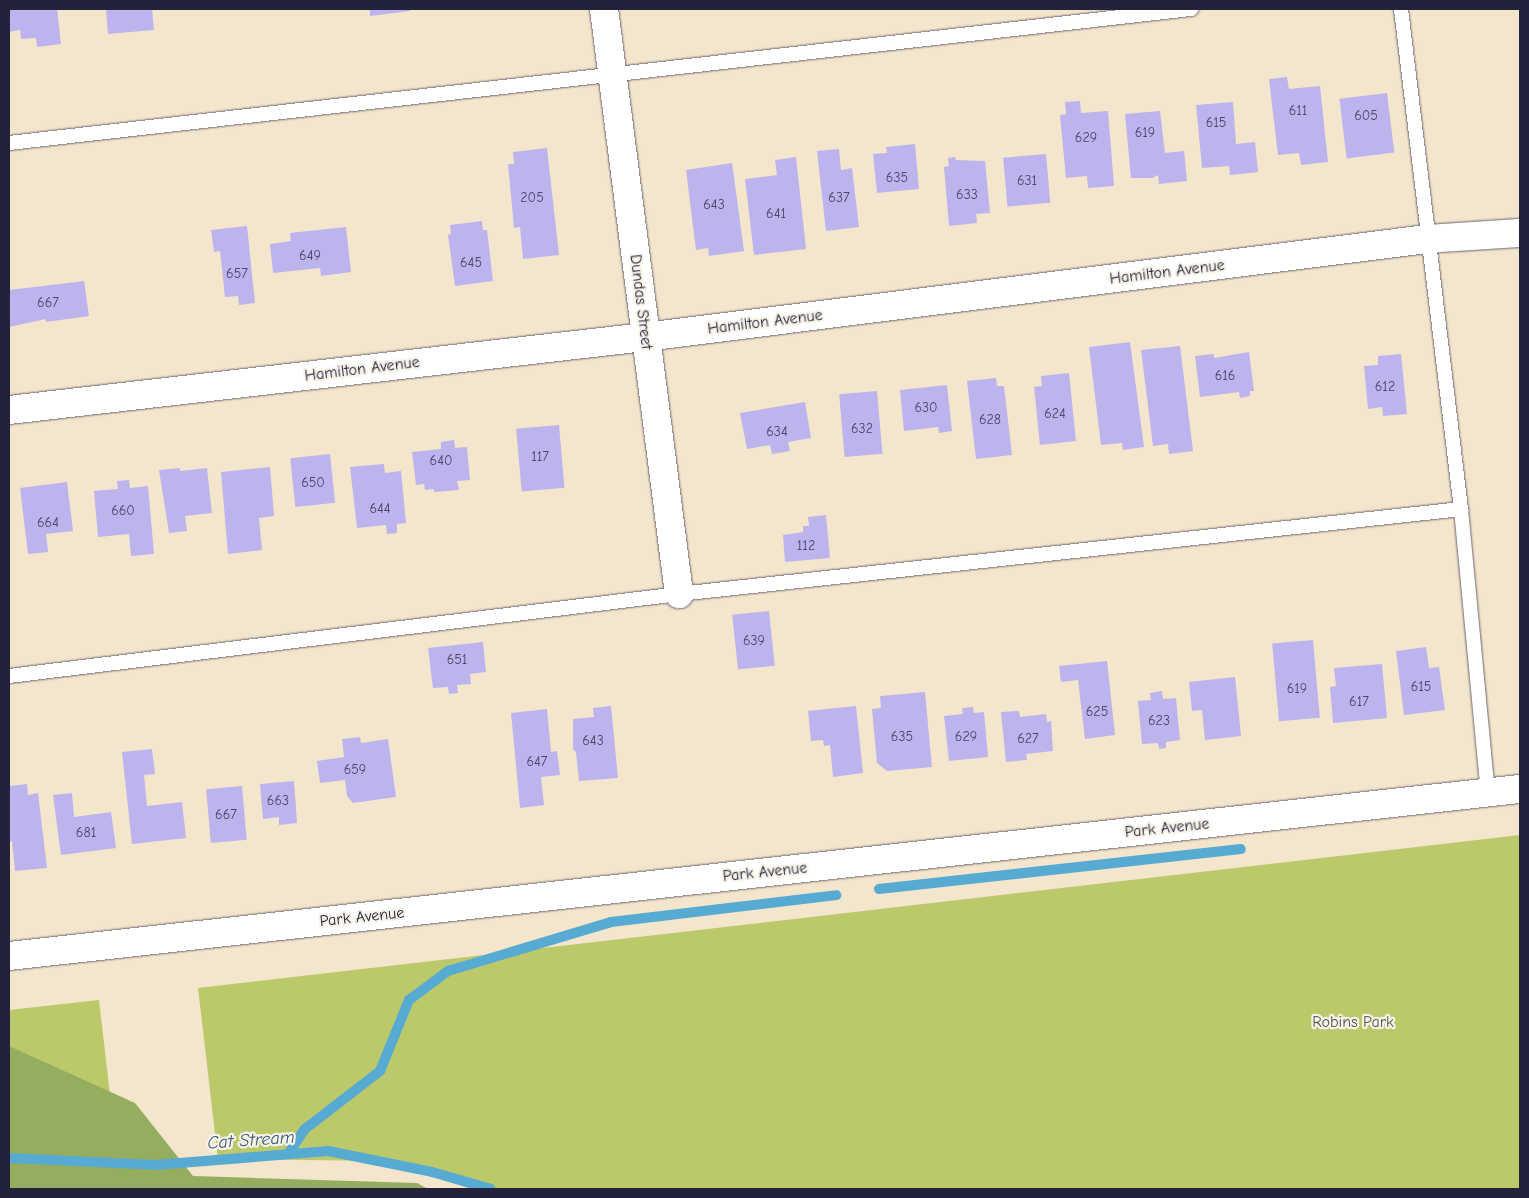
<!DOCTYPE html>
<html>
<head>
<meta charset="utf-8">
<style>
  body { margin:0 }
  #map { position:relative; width:1529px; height:1198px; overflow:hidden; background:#f4e5cd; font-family:"Comic Neue",sans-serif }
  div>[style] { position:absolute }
  .green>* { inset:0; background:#bcc96b }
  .forest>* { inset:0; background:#95ad5f }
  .stream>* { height:10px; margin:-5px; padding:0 5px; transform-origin:5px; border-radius:5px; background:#57abd2 }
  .building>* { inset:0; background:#bdb4ed; transform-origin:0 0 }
  .roads { filter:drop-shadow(0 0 1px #6c666e) drop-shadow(0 0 1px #6c666e) }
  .service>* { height:14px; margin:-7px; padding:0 7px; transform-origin:7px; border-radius:7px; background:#fff }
  .minor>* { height:28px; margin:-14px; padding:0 14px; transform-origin:14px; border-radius:14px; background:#fff }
  .tertiary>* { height:28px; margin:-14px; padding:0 14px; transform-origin:14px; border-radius:14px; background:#fff }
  span { translate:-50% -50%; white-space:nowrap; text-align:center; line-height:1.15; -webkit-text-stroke:4.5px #f7f3e8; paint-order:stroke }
  .number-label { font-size:14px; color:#494668 }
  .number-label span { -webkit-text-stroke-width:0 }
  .street-label { font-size:16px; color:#22223b }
  .park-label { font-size:16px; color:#505449 }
  .water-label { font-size:18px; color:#375977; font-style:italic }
  .frame { position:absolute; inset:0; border:10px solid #22223b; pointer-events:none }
</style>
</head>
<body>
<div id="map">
  <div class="green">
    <i style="clip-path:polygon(1520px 835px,1520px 1189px,471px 1189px,390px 1161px,218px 1159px,198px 988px)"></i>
    <i style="clip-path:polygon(99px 1000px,121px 1189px,9px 1189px,9px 1010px)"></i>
  </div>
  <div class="forest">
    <i style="clip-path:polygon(9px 1046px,135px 1103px,193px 1176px,417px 1183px,428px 1189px,9px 1189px)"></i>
  </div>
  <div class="stream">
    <i style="left:879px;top:889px;width:364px;rotate:-6.3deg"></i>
    <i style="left:288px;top:1154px;width:30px;rotate:-56deg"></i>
    <i style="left:305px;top:1129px;width:95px;rotate:-37.7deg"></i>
    <i style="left:380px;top:1071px;width:77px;rotate:-67.8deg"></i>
    <i style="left:409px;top:1000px;width:49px;rotate:-36.6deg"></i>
    <i style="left:448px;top:971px;width:170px;rotate:-16.7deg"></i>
    <i style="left:611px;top:922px;width:227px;rotate:-6.8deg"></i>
    <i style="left:9px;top:1158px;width:146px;rotate:2.7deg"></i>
    <i style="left:155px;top:1165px;width:174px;rotate:-4.6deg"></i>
    <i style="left:328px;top:1151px;width:106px;rotate:11.4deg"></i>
    <i style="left:432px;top:1172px;width:61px;rotate:16.1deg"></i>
  </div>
  <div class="building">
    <i style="clip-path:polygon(9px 9px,57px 9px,61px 44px,37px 47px,36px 38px,21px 39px,20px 30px,9px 32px)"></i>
    <i style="clip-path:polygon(106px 9px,152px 9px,154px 30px,108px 34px)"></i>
    <i style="clip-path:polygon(370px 9px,410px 9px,410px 11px,370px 16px)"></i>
    <i style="clip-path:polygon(1287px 77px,1289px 89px,1320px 86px,1328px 162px,1301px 165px,1299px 153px,1278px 155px,1269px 79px)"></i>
    <i style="left:1387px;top:93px;width:60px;height:48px;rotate:83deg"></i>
    <i style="clip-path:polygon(1080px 101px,1081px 113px,1108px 111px,1114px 186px,1088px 188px,1087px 176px,1066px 178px,1060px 115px,1066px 114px,1065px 102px)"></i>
    <i style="clip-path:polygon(1233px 102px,1236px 144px,1255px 142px,1258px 172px,1230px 175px,1229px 166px,1202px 168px,1196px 105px)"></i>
    <i style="clip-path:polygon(1160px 111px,1165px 153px,1184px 151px,1187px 181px,1159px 184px,1158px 175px,1152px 178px,1131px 178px,1125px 114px)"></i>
    <i style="clip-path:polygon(915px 144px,919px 189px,877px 193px,873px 154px,887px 153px,886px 147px)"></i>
    <i style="clip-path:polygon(547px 148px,559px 255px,523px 259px,520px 227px,514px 228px,508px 164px,514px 164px,513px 152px)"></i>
    <i style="clip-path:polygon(839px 149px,841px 170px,852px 168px,859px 227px,826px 231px,817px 151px)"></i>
    <i style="left:1046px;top:154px;width:49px;height:43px;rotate:85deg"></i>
    <i style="clip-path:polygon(796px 157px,806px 249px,754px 255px,745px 179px,777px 175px,775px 160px)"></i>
    <i style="clip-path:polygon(955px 157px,956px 160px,985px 161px,990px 213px,976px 214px,977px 223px,949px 226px,944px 167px,949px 166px,948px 158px)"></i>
    <i style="clip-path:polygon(732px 163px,744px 251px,709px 256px,708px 248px,696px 250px,686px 170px)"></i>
    <i style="clip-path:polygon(482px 221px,483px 230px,487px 230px,493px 281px,455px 286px,448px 235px,451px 234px,450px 225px)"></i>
    <i style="clip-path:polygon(247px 226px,255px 303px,239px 305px,238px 296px,225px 297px,220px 251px,214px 252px,211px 230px)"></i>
    <i style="clip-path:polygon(346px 227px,351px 272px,321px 276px,320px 268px,273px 273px,270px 244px,291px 241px,290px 233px)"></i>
    <i style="clip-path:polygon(84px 281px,89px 316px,46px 322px,46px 319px,9px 327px,9px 290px)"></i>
    <i style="clip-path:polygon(1130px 342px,1144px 447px,1123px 450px,1122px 443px,1101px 445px,1089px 347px)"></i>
    <i style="clip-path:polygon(1180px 346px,1193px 451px,1169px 454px,1168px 444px,1153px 446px,1141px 350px)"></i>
    <i style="clip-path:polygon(1249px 352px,1254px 391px,1250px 391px,1250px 396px,1240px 398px,1239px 392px,1200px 397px,1195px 356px,1214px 354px,1214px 358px)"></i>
    <i style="clip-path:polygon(1401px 354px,1407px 414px,1383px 416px,1382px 407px,1368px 409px,1364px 366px,1378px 365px,1378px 356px)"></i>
    <i style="clip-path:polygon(1069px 373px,1076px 441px,1040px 445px,1034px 387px,1042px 386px,1041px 376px)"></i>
    <i style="clip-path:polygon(996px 378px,997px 386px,1004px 386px,1012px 455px,976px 459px,967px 381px)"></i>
    <i style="clip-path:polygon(947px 385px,952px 431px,939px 433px,938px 427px,904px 431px,900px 390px)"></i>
    <i style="left:877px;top:391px;width:63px;height:38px;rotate:85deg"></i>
    <i style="clip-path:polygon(805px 402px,811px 438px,788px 442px,790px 451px,772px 454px,770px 445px,747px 449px,740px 413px)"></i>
    <i style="left:559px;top:425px;width:63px;height:43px;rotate:85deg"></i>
    <i style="clip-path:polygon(454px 440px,455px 448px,467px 447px,470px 480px,457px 481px,459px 490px,434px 492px,434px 489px,425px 490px,424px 484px,416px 485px,412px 452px,441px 449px,441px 442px)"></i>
    <i style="left:330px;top:454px;width:49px;height:40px;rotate:84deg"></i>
    <i style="clip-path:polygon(384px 464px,385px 473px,401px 471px,406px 523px,397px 524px,397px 533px,387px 534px,386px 525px,357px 528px,350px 467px)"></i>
    <i style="clip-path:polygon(270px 467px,274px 516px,259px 518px,262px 550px,228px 554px,221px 472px)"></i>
    <i style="clip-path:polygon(180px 468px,180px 471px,207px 468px,212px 513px,185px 516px,187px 531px,169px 533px,159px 470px)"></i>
    <i style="clip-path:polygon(129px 480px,130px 488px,148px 486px,154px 554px,131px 556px,129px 534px,98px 537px,94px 491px,118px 489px,117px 481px)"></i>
    <i style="clip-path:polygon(67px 482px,73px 531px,46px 534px,48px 552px,28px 554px,20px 488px)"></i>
    <i style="clip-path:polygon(826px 515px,830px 558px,785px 562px,783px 535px,803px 532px,803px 526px,809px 526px,808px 517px)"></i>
    <i style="left:769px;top:611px;width:55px;height:37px;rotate:84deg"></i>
    <i style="left:1313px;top:640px;width:78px;height:41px;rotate:85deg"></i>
    <i style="clip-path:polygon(483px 642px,486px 672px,470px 674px,471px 684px,457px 685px,458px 693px,449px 694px,448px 687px,433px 688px,428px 648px)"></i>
    <i style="clip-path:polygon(1426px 647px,1429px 668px,1439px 667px,1445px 710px,1404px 715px,1396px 651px)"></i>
    <i style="clip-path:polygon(1107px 661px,1115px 735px,1085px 739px,1078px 680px,1061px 682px,1059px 666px)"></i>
    <i style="clip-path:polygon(1382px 664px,1387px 718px,1333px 723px,1330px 687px,1336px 686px,1334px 668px)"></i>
    <i style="clip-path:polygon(1235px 677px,1241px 736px,1205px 740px,1202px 710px,1192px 711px,1189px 682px)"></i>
    <i style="clip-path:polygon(1162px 691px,1163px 699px,1176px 698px,1180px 740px,1166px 742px,1166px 748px,1159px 749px,1158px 743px,1142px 744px,1138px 701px,1151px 700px,1150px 693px)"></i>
    <i style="clip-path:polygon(925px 692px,932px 767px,887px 771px,877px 763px,872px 709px,881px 708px,880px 696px)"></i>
    <i style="clip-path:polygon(611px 706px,618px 778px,579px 781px,576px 752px,573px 749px,573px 719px,594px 717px,593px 708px)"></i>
    <i style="clip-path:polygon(856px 706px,863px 773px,833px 777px,830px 745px,824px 746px,823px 740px,811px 741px,808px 711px)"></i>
    <i style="clip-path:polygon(973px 707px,974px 713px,984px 712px,988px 757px,949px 761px,944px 716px,963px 714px,962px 708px)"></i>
    <i style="clip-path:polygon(547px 709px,551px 752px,557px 751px,560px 775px,541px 777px,544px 805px,520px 808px,511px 713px)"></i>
    <i style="clip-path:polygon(1019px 711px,1020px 717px,1046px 714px,1047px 722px,1051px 721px,1053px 751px,1026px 754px,1027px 760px,1006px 762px,1001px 712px)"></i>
    <i style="clip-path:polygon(360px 737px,361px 743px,388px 739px,396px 797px,353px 803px,347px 796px,345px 780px,320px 783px,317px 761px,344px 757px,342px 739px)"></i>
    <i style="clip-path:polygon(152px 749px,155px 774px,144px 775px,147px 806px,182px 802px,186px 838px,132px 844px,122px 752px)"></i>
    <i style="clip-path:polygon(294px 781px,297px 823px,279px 825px,279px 817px,263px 819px,260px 784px)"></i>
    <i style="clip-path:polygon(27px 784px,28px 795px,38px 793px,47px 868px,15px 871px,12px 841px,9px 842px,9px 786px)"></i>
    <i style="left:242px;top:786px;width:54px;height:36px;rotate:85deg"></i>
    <i style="clip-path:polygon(72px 793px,74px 817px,111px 812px,116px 848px,61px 855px,53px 795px)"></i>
  </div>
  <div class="roads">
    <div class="service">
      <i style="left:1401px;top:9px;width:504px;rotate:83.16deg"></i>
      <i style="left:1461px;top:509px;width:285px;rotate:84.6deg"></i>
      <i style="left:9px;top:143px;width:1190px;rotate:-6.47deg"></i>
      <i style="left:9px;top:676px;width:675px;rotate:-6.98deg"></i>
      <i style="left:679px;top:594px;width:787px;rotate:-6.2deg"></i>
    </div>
    <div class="minor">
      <i style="left:604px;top:9px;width:590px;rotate:82.69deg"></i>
      <i style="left:9px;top:410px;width:640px;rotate:-6.55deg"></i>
      <i style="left:645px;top:337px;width:788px;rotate:-7.14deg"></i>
      <i style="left:1427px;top:239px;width:93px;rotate:-3.7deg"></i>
    </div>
    <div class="tertiary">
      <i style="left:9px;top:956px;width:1520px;rotate:-6.31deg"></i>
    </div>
  </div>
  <div class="number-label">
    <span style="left:1298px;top:111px">611</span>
    <span style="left:1366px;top:116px">605</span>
    <span style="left:1216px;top:123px">615</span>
    <span style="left:1145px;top:133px">619</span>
    <span style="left:1086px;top:138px">629</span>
    <span style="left:897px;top:178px">635</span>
    <span style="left:1027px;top:181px">631</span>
    <span style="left:967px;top:195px">633</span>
    <span style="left:532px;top:198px">205</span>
    <span style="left:839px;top:198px">637</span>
    <span style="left:714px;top:205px">643</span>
    <span style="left:776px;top:214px">641</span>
    <span style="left:310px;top:256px">649</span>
    <span style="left:471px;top:263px">645</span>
    <span style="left:237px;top:274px">657</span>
    <span style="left:48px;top:303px">667</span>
    <span style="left:1225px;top:376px">616</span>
    <span style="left:1385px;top:387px">612</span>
    <span style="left:926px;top:408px">630</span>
    <span style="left:1055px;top:414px">624</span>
    <span style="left:990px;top:420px">628</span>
    <span style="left:862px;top:429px">632</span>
    <span style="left:777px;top:432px">634</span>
    <span style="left:540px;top:457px">117</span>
    <span style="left:441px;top:461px">640</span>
    <span style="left:313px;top:483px">650</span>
    <span style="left:380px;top:509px">644</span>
    <span style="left:123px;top:511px">660</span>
    <span style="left:48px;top:523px">664</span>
    <span style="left:806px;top:546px">112</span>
    <span style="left:754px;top:641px">639</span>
    <span style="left:457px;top:660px">651</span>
    <span style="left:1421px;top:687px">615</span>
    <span style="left:1297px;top:689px">619</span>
    <span style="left:1359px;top:702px">617</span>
    <span style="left:1097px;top:712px">625</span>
    <span style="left:1159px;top:721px">623</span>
    <span style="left:902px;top:737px">635</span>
    <span style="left:966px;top:737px">629</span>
    <span style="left:1028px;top:739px">627</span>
    <span style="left:593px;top:741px">643</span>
    <span style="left:537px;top:762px">647</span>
    <span style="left:355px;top:770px">659</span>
    <span style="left:278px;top:801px">663</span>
    <span style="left:226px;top:815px">667</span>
    <span style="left:86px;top:833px">681</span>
  </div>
  <div class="street-label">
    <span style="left:1167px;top:272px;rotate:-7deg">Hamilton Avenue</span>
    <span style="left:641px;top:302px;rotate:83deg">Dundas Street</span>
    <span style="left:765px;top:322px;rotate:-7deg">Hamilton Avenue</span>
    <span style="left:362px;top:369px;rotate:-7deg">Hamilton Avenue</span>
    <span style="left:1167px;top:828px;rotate:-6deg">Park Avenue</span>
    <span style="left:765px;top:872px;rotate:-6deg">Park Avenue</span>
    <span style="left:362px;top:917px;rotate:-6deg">Park Avenue</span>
  </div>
  <div class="park-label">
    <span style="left:1353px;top:1022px">Robins Park</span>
  </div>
  <div class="water-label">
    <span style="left:251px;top:1141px;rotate:-4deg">Cat Stream</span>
  </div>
  <div class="frame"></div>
</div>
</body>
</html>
